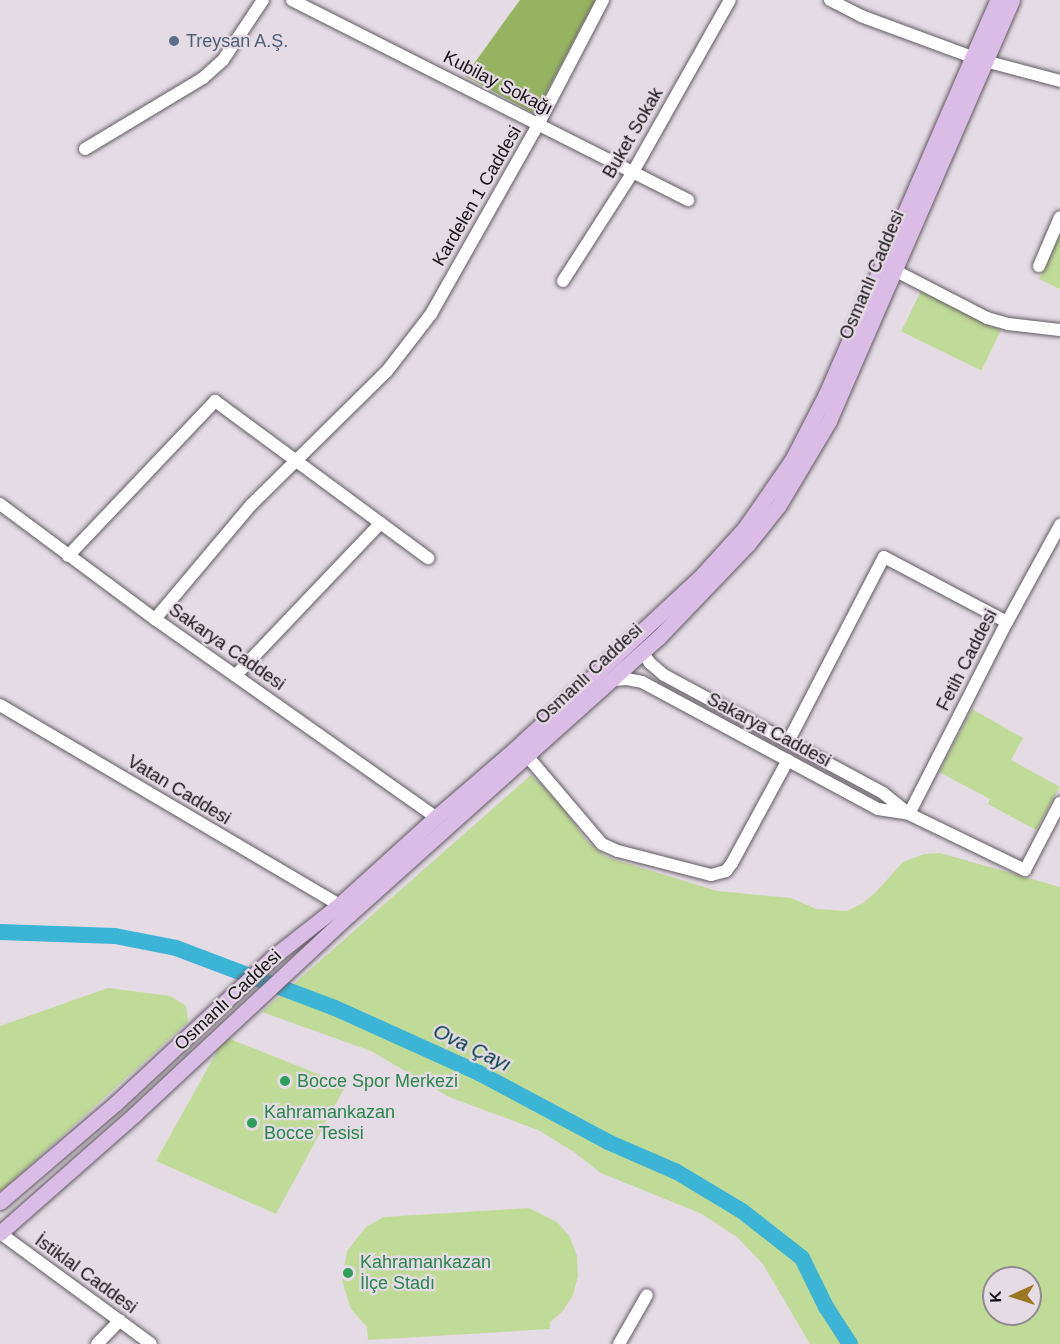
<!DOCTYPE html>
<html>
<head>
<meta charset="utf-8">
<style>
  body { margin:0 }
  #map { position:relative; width:1060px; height:1344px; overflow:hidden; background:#e4dbe4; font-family:Arial,sans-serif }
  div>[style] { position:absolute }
  .green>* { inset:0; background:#c0da98; transform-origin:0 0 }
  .forest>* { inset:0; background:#96b361 }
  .river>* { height:16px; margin:-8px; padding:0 8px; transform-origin:8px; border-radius:8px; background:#3cb4d6 }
  .roads { filter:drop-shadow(0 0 2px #615a62) drop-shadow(0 0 2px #615a62) }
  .minor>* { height:12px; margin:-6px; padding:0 6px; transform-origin:6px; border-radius:6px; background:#fff }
  .major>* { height:15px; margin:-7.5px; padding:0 7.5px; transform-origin:7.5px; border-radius:7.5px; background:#dbbce7 }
  .dots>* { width:16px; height:16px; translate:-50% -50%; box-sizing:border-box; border:3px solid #e4dbe4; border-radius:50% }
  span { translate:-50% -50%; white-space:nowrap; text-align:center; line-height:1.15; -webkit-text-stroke:4.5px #e4dbe4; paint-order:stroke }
  .service-label { font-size:18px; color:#4e5e75 }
  .left { translate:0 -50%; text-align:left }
  .street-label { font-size:18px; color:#151215 }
  .leisure-label { font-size:18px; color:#27864d }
  .water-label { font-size:20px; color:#013846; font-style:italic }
  .north { position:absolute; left:982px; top:1266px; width:60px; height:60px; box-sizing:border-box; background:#e4dbe4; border:2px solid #918b91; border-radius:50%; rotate:267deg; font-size:16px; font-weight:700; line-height:24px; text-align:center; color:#151215 }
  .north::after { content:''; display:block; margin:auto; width:21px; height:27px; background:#9b7722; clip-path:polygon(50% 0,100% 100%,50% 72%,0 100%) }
</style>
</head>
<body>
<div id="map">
  <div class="green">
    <i style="clip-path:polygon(1060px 231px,1060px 289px,1039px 279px)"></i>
    <i style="left:921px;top:291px;width:89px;height:45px;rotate:26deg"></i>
    <i style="clip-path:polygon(972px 709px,1023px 738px,1011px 760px,1060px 787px,1036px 830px,988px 804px,990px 799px,939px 772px)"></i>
    <i style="clip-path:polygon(evenodd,531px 775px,559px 803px,586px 840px,606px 857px,717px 891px,791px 898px,816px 909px,847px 911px,863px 903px,876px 892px,903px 862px,924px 854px,940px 853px,1060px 887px,1060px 1344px,810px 1344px,763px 1264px,737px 1237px,702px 1214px,601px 1173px,574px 1152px,538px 1130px,449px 1097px,371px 1051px,262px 1012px,531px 775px,994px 1278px,1030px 1278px,1030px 1314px,994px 1314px,994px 1278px)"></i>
    <i style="clip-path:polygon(108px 988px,170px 996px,186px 1006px,188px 1022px,0 1192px,0 1026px)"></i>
    <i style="clip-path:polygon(225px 1037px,346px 1085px,276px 1214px,156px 1161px)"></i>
    <i style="clip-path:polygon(529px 1208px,557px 1222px,570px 1237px,577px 1256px,578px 1276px,573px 1295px,562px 1312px,550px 1322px,550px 1329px,368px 1340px,367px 1327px,351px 1309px,342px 1281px,347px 1251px,366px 1227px,384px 1217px)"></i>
  </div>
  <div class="forest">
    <i style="clip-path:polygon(520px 0,595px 0,535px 114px,465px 76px)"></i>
  </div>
  <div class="river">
    <i style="left:0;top:932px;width:115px;rotate:2deg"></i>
    <i style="left:115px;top:936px;width:62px;rotate:11.1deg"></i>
    <i style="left:176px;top:948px;width:170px;rotate:20.7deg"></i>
    <i style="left:335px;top:1008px;width:158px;rotate:24.3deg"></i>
    <i style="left:479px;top:1073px;width:146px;rotate:28.1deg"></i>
    <i style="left:608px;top:1142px;width:75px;rotate:23.5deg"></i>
    <i style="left:677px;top:1172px;width:76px;rotate:31deg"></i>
    <i style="left:742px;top:1211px;width:76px;rotate:38.1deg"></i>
    <i style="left:802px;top:1258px;width:55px;rotate:63.9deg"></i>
    <i style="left:826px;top:1307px;width:44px;rotate:57deg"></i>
  </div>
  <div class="roads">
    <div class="minor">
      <i style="left:292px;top:0;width:444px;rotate:26.8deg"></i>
      <i style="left:830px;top:0;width:35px;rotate:27deg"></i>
      <i style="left:861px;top:16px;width:118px;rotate:20.3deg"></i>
      <i style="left:985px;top:61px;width:78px;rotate:14.9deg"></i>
      <i style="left:85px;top:149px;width:138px;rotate:-31deg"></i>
      <i style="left:203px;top:78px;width:27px;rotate:-42deg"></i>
      <i style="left:223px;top:60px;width:72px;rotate:-56.3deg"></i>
      <i style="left:1039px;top:266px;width:53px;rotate:-66.8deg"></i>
      <i style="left:896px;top:271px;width:102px;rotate:27.3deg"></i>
      <i style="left:987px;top:318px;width:22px;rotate:16deg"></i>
      <i style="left:1008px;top:324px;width:52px;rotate:6.6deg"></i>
      <i style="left:563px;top:281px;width:130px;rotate:-57.3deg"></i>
      <i style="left:633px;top:172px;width:197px;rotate:-60.6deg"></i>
      <i style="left:0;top:504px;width:193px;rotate:36.6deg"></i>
      <i style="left:155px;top:619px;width:344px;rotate:35.2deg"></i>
      <i style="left:68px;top:556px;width:214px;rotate:-46.5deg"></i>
      <i style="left:215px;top:401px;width:265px;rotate:36.4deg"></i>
      <i style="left:155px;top:619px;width:149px;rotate:-49.9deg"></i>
      <i style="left:251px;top:505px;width:191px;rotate:-44.6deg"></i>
      <i style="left:387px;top:371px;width:72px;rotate:-52.3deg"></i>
      <i style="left:431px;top:314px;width:219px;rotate:-60.5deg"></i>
      <i style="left:539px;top:123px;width:139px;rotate:-62.5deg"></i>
      <i style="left:642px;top:652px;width:14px;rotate:54deg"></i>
      <i style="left:650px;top:663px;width:18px;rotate:41deg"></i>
      <i style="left:664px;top:675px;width:249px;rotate:28.3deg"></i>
      <i style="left:883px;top:793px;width:33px;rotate:39deg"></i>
      <i style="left:909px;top:814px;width:129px;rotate:25.8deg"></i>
      <i style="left:1025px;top:870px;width:76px;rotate:-62.4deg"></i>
      <i style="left:236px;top:675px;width:210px;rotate:-46.4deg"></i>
      <i style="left:612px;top:680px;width:15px;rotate:-4deg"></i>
      <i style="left:627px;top:679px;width:15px;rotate:11deg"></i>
      <i style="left:642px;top:682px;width:268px;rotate:28.3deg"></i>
      <i style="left:878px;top:809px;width:30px;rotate:9deg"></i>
      <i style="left:0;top:705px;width:394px;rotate:30.5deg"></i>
      <i style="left:788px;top:742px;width:208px;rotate:-62.6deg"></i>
      <i style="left:884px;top:557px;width:139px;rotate:27.9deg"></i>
      <i style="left:528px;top:757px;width:114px;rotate:49.6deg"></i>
      <i style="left:602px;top:844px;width:17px;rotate:24deg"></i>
      <i style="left:618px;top:851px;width:96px;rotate:14.5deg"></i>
      <i style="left:711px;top:875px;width:16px;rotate:-15deg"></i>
      <i style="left:726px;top:871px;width:10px;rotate:-53deg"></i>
      <i style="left:732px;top:863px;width:117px;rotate:-61.5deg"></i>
      <i style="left:909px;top:814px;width:216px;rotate:-63deg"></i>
      <i style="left:1007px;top:622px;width:111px;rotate:-61.3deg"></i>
      <i style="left:0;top:1233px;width:187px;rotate:36.3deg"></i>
      <i style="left:97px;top:1344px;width:33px;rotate:-46deg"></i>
      <i style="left:619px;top:1344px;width:56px;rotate:-60.3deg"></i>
    </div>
    <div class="major">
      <i style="left:0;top:1202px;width:153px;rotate:-40.5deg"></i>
      <i style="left:116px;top:1103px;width:214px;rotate:-42.9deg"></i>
      <i style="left:273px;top:957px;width:84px;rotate:-38.2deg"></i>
      <i style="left:339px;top:905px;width:131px;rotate:-42.2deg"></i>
      <i style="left:436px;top:817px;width:104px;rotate:-40.7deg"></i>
      <i style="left:515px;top:749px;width:257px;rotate:-42.9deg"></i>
      <i style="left:703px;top:574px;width:61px;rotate:-47.7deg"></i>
      <i style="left:744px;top:529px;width:84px;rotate:-55.2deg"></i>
      <i style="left:792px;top:460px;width:74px;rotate:-62.7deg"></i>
      <i style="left:826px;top:394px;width:430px;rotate:-66.5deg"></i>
      <i style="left:0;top:1233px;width:180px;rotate:-41.4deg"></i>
      <i style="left:135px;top:1114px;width:280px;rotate:-43deg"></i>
      <i style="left:340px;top:923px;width:427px;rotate:-41.9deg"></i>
      <i style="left:658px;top:638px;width:130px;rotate:-46.2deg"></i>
      <i style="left:748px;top:544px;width:50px;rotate:-51.5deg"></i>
      <i style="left:779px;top:505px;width:98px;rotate:-59.2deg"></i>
      <i style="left:829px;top:421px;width:459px;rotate:-66.5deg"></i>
    </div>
  </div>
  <div class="dots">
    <i style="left:174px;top:41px;background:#5c6f8a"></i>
    <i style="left:285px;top:1081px;background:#2e9e5b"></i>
    <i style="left:252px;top:1123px;background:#2e9e5b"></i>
    <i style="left:348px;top:1273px;background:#2e9e5b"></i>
  </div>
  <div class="service-label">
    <span class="left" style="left:186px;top:41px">Treysan A.Ş.</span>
  </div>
  <div class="street-label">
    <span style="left:498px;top:83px;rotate:27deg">Kubilay Sokağı</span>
    <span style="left:633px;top:133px;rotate:-60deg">Buket Sokak</span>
    <span style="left:477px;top:196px;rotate:-60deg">Kardelen 1 Caddesi</span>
    <span style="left:872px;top:275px;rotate:-67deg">Osmanlı Caddesi</span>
    <span style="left:227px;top:647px;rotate:35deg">Sakarya Caddesi</span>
    <span style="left:967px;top:660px;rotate:-63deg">Fetih Caddesi</span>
    <span style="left:589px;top:674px;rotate:-43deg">Osmanlı Caddesi</span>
    <span style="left:769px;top:730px;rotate:28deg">Sakarya Caddesi</span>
    <span style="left:179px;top:790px;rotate:31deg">Vatan Caddesi</span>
    <span style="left:228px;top:1000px;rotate:-43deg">Osmanlı Caddesi</span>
    <span style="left:86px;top:1274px;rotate:36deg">İstiklal Caddesi</span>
  </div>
  <div class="leisure-label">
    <span class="left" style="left:297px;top:1081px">Bocce Spor Merkezi</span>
    <span class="left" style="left:264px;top:1123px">Kahramankazan<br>Bocce Tesisi</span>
    <span class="left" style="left:360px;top:1273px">Kahramankazan<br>İlçe Stadı</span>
  </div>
  <div class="water-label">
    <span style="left:472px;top:1048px;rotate:26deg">Ova Çayı</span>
  </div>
  <div class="north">K</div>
</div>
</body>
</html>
